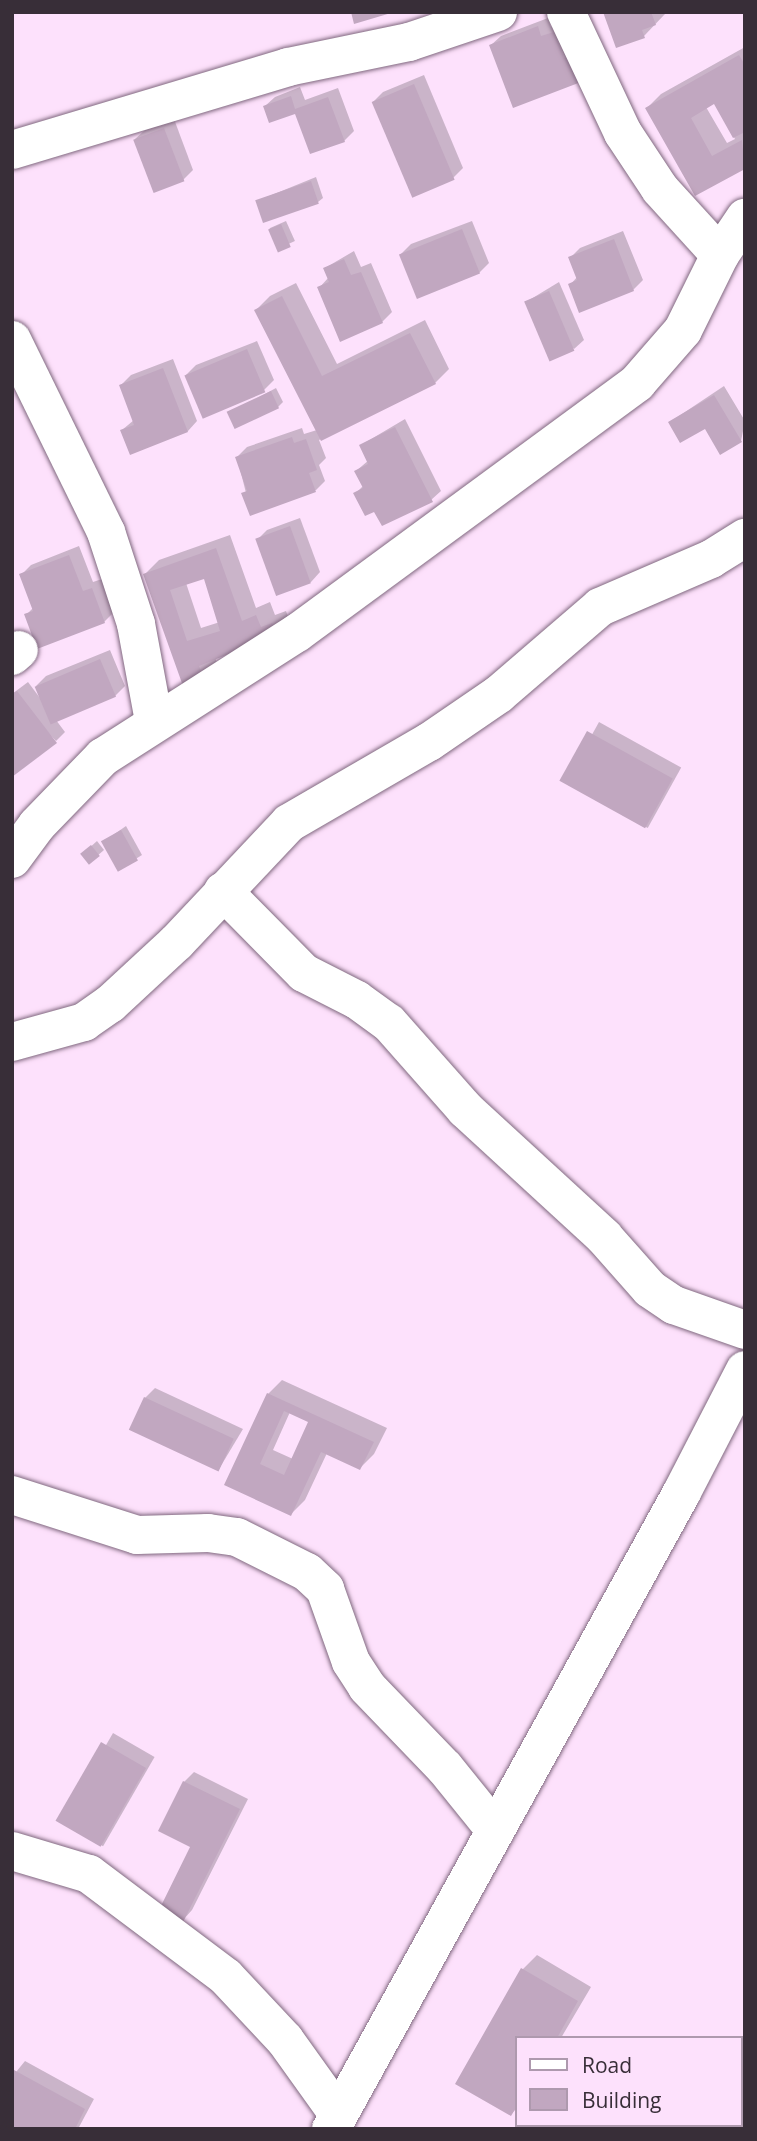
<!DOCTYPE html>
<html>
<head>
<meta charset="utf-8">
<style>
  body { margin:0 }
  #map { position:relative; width:757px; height:2141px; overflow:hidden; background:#fde1fc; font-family:"Open Sans",sans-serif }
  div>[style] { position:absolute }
  .shadow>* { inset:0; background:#0003; transform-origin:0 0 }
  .building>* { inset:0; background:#c1a7c0; transform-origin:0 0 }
  .roads { filter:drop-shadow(0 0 2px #80687f) drop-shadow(0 0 2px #80687f) }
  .street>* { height:38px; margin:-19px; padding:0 19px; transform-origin:19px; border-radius:19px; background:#fff }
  span { translate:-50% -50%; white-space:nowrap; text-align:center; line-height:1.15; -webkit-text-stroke:5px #fde1fc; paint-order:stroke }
  .frame { position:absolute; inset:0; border:14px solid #382e38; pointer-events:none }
  .legend { position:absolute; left:515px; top:2036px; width:228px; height:91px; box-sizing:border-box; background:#fde1fc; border:2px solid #ae99ae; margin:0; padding:9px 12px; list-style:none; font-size:21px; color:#382e38 }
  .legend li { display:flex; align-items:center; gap:14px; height:35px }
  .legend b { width:35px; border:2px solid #ae99ae }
</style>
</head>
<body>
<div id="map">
  <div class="shadow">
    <i style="clip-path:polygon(605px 12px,664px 12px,665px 14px,644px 36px)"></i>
    <i style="clip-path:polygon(548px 18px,551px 27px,564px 23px,590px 70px,491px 45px,501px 36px)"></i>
    <i style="clip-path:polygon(evenodd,745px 47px,745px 167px,696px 194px,647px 108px,661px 94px,745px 47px,715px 102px,735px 139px,727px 143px,706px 107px,715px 102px)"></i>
    <i style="clip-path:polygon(424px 75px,463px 168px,453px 178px,373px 102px,383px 92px)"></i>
    <i style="clip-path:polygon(300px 87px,305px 100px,338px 88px,354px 131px,344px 141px,296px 111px,265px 106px,275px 97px)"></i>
    <i style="clip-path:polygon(174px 119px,193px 170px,183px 180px,135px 139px,145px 130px)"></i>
    <i style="clip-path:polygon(316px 177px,323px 198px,318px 202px,257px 201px)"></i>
    <i style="left:286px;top:221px;width:22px;height:18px;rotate:66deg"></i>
    <i style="clip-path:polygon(472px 221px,489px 263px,479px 273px,401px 254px,411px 244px)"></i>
    <i style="clip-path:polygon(623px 231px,643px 280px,633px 290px,570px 285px,578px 276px,570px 258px,580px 248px)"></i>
    <i style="clip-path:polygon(354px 251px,361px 267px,371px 263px,392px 312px,382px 322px,319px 288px,329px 277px,325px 268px)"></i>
    <i style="clip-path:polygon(559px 282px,584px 340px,574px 349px,526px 302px)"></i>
    <i style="clip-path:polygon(296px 283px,337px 364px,425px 320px,449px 369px,435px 383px,319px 440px,326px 458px,319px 465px,325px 481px,316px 490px,251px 513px,237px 457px,247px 447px,302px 428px,304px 434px,317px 430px,256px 310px,270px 296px)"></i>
    <i style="clip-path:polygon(257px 341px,274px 380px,264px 390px,203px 415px,186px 375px,196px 365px)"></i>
    <i style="clip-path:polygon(173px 359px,197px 421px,188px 431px,131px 453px,122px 430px,134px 420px,121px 385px,131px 375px)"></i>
    <i style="clip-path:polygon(724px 386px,745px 421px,741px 441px,705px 427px,670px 422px)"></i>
    <i style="clip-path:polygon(276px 388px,283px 402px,278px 407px,229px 413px)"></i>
    <i style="clip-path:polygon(405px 419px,441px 491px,431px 500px,375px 509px,355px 494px,363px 486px,356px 471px,369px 460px,361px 445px)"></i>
    <i style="clip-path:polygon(300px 518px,320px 572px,311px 582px,277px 594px,257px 540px,267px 530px)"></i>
    <i style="clip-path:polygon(evenodd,230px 535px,256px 608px,270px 602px,275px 615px,286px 611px,289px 619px,215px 657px,217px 663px,203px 677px,145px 574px,159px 560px,230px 535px,205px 577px,220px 622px,201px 628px,186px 583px,205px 577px)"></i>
    <i style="clip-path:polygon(79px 546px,93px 582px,102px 579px,114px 612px,104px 622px,26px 615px,33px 608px,21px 575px,31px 565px)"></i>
    <i style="clip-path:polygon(110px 650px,125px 686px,115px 696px,56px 720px,65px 732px,56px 741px,12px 694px,28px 682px,40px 698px,36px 686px,46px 676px)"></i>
    <i style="left:599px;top:722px;width:94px;height:69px;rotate:29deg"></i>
    <i style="clip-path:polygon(126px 826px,142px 855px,118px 870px,103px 842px)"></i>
    <i style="clip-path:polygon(97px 841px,104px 850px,89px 863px,87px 850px)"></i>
    <i style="clip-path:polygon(evenodd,282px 1380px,387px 1428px,374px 1454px,360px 1468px,327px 1453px,305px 1500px,291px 1514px,226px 1484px,268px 1394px,282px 1380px,290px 1412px,310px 1421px,293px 1459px,273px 1450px,290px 1412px)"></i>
    <i style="clip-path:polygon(155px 1388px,243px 1429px,219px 1469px,145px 1398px)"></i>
    <i style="left:113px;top:1733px;width:48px;height:103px;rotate:30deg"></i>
    <i style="clip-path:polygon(194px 1772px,248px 1799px,192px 1910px,183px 1920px,192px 1846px,184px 1782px)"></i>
    <i style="clip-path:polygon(537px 1955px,591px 1987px,561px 2038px,517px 2038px,517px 2108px,511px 2114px,457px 2084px,523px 1969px)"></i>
    <i style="clip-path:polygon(25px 2061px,94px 2099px,78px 2129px,12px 2129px,12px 2077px)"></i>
    <i style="clip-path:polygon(628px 2125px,687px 2125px,626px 2129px)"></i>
    <i style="clip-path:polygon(707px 2125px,723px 2125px,719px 2129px)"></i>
  </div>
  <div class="building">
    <i style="clip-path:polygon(351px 12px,391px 12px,391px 13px,354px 24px)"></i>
    <i style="clip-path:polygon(603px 12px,651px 12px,656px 25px,642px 30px,645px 38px,616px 48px)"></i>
    <i style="clip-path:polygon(538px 26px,541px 36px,554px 32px,564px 58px,571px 55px,581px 82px,513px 108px,489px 45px)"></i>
    <i style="clip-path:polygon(739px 55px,745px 65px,745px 132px,733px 138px,714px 104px,691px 118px,712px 156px,742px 140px,745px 169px,695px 196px,645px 108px)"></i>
    <i style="left:414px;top:84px;width:104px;height:46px;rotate:67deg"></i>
    <i style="clip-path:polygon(291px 96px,295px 109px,328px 97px,345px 142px,310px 154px,295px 114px,269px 123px,263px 106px)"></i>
    <i style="left:164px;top:128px;width:57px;height:33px;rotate:69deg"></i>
    <i style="left:311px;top:181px;width:24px;height:59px;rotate:71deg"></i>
    <i style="left:281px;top:224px;width:25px;height:14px;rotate:67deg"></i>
    <i style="left:462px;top:229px;width:48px;height:68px;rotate:68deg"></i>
    <i style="clip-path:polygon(614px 239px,634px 291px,579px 313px,568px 284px,577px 280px,568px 257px)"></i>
    <i style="clip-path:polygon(344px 259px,351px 275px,361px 272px,383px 323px,340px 342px,317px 287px,329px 282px,323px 268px)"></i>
    <i style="left:549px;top:291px;width:65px;height:27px;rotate:67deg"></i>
    <i style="clip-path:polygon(282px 296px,322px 376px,410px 333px,436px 384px,321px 441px,254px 310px)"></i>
    <i style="left:247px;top:349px;width:47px;height:68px;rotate:67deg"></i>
    <i style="clip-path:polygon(163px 368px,188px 432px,130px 455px,120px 430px,134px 425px,119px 385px)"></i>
    <i style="left:271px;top:391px;width:19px;height:49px;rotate:65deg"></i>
    <i style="clip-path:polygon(714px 395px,742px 442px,720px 455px,705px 429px,680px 443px,668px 422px)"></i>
    <i style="clip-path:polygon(395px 427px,433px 502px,382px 526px,374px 512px,365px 516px,353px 493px,363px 488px,354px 471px,368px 464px,359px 445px)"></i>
    <i style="clip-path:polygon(292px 437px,294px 443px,306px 439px,317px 470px,309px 473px,316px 492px,250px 516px,241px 493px,247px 491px,235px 457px)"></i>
    <i style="left:290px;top:526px;width:61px;height:37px;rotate:70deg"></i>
    <i style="clip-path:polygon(evenodd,216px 548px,242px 621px,256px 615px,261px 627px,272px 623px,276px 635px,199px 666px,204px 679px,183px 686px,143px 574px,216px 548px,204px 579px,220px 631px,187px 641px,170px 590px,204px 579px)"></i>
    <i style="clip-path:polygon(69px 555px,83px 591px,92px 588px,105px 623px,37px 649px,24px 614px,33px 611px,19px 574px)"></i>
    <i style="left:100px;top:659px;width:41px;height:71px;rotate:67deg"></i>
    <i style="clip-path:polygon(17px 691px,57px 743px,12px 777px,12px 694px)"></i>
    <i style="left:587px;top:731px;width:98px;height:57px;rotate:29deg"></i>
    <i style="left:121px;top:830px;width:35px;height:23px;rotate:61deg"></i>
    <i style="left:91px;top:845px;width:14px;height:14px;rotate:51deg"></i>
    <i style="clip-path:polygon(evenodd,267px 1393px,374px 1442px,360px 1470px,321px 1452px,291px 1516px,224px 1485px,267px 1393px,284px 1411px,308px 1422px,284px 1475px,260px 1464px,284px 1411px)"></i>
    <i style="left:144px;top:1397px;width:99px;height:36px;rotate:25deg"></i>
    <i style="left:101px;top:1742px;width:52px;height:91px;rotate:30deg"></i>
    <i style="clip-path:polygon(183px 1781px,240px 1809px,183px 1922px,159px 1910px,190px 1847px,158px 1831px)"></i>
    <i style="clip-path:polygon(521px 1968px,578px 2001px,557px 2038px,517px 2038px,517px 2106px,511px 2116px,455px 2084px)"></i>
    <i style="clip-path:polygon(14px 2070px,85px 2109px,75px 2129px,12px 2129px)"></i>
    <i style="clip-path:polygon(626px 2125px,685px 2125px,624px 2129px)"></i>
  </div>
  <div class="roads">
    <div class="street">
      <i style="left:566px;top:12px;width:134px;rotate:64.8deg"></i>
      <i style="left:623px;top:133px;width:67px;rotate:56.5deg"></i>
      <i style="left:660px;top:189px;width:89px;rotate:47.7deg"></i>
      <i style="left:12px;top:150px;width:288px;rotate:-16.7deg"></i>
      <i style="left:288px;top:67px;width:124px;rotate:-11.7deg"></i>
      <i style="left:409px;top:42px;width:94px;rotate:-18.6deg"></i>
      <i style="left:12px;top:340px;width:214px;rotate:63.9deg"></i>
      <i style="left:106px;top:532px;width:97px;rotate:71.9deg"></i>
      <i style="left:136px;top:624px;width:99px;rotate:79.5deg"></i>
      <i style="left:12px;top:656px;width:9px;rotate:-41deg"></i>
      <i style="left:12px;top:859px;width:42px;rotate:-53.7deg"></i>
      <i style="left:37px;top:825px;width:95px;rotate:-45.9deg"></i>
      <i style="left:103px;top:757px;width:230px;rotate:-32.6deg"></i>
      <i style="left:297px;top:633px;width:422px;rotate:-36.3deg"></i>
      <i style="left:637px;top:383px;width:70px;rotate:-49deg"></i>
      <i style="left:683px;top:330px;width:84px;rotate:-63.7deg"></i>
      <i style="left:720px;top:255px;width:45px;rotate:-56deg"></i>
      <i style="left:223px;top:891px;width:115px;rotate:45.4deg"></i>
      <i style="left:304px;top:973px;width:59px;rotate:27deg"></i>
      <i style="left:357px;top:1000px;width:39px;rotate:36deg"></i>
      <i style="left:389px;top:1023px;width:115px;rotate:48.5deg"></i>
      <i style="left:465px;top:1109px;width:189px;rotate:42.6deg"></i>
      <i style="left:604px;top:1237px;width:69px;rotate:48.5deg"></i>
      <i style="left:650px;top:1289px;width:29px;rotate:34deg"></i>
      <i style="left:674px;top:1305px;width:75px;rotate:19.4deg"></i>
      <i style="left:12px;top:1042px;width:75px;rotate:-15.5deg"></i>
      <i style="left:84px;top:1022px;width:32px;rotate:-35deg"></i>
      <i style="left:110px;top:1004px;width:91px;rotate:-42.8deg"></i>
      <i style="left:177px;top:942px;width:163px;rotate:-46.7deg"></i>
      <i style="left:289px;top:823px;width:162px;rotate:-30.1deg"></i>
      <i style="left:429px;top:742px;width:85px;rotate:-34.4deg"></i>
      <i style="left:499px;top:694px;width:133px;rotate:-40.7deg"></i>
      <i style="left:600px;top:607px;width:121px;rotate:-23.4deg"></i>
      <i style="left:711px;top:559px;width:40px;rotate:-32deg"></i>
      <i style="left:12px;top:1495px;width:131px;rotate:17.7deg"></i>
      <i style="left:137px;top:1535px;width:71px;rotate:-1.6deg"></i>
      <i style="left:208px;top:1533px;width:29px;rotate:8deg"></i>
      <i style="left:237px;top:1537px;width:78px;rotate:26.6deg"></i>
      <i style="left:307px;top:1572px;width:25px;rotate:43deg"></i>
      <i style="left:325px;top:1589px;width:77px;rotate:70.4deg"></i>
      <i style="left:351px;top:1662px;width:30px;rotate:57deg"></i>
      <i style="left:367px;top:1687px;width:112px;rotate:46.1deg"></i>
      <i style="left:445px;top:1768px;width:80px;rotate:51.1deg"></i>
      <i style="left:12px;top:1851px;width:80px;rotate:16.6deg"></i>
      <i style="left:89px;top:1874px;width:171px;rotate:36.9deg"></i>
      <i style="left:226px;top:1977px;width:86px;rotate:46.9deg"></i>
      <i style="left:285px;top:2040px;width:91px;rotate:54.4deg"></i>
      <i style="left:331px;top:2129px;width:727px;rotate:-61.14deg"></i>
      <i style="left:682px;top:1492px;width:137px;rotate:-62.7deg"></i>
    </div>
  </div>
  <div class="frame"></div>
  <ul class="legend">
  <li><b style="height:9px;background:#fff"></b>Road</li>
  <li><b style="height:19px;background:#c1a7c0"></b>Building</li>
  </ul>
</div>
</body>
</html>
